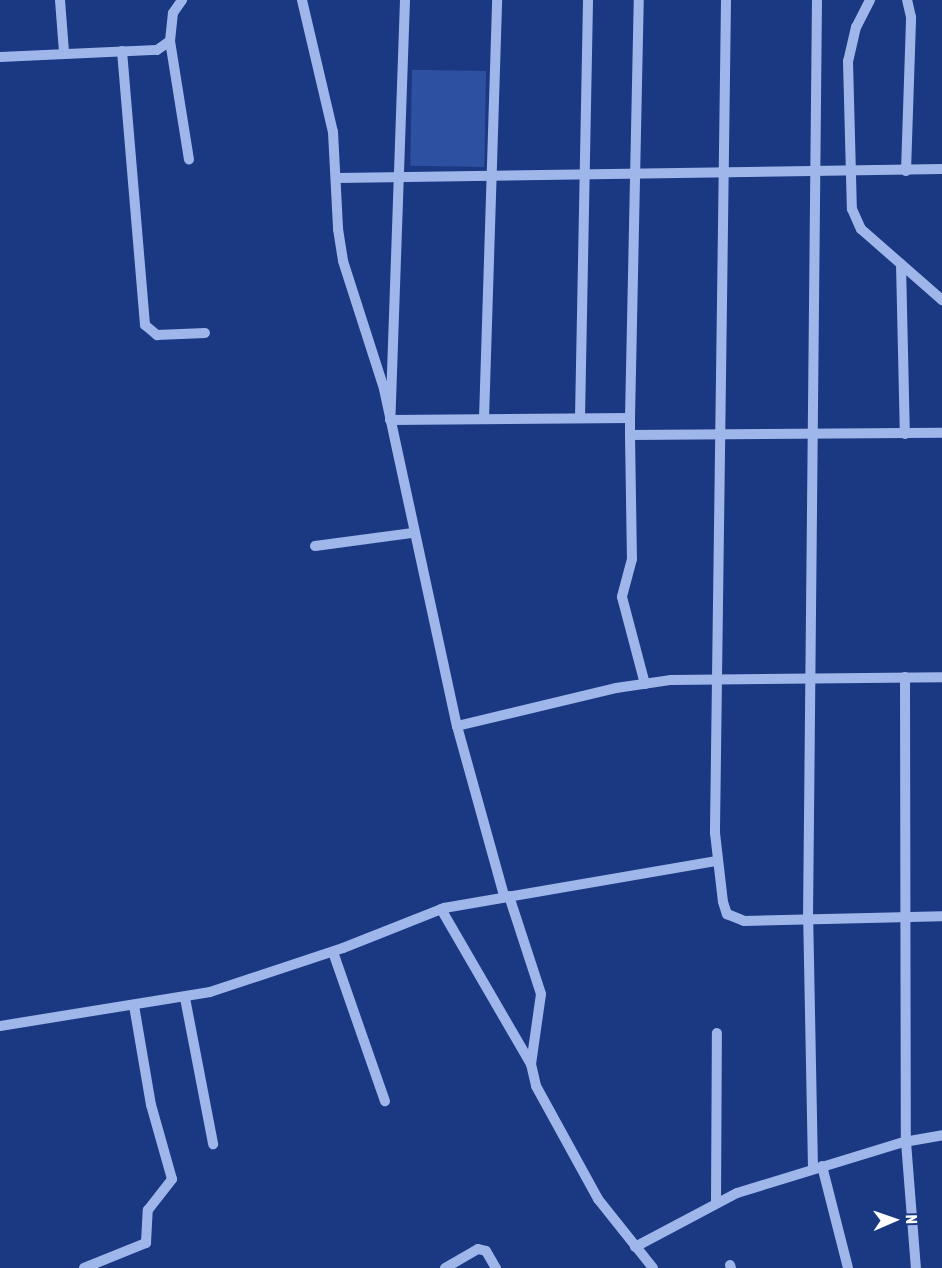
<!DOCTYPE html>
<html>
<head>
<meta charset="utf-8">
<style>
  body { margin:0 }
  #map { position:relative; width:942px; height:1268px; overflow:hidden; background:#1b3982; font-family:"Asap Condensed",sans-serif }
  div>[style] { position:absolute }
  .green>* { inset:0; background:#2e50a1; transform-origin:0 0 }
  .minor>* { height:10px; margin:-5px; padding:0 5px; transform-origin:5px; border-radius:5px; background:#9fb6eb }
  span { translate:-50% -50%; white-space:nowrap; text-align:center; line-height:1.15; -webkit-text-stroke:5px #1b3982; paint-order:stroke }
  .north { position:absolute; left:864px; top:1190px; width:60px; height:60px; -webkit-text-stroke:4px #1b3982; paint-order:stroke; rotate:88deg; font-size:16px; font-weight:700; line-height:24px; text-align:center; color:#fff }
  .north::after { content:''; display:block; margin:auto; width:21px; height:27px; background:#fff; clip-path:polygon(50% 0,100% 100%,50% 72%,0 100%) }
</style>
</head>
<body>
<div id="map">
  <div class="green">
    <i style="left:486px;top:71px;width:96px;height:74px;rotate:91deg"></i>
  </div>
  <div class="minor">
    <i style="left:60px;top:0;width:52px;rotate:85.6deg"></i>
    <i style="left:302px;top:0;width:136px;rotate:76.8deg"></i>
    <i style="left:333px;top:132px;width:97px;rotate:87deg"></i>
    <i style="left:338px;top:229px;width:32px;rotate:81deg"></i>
    <i style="left:343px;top:261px;width:134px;rotate:72.2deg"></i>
    <i style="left:384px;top:389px;width:345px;rotate:77.8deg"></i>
    <i style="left:457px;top:726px;width:176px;rotate:74.5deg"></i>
    <i style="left:405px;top:0;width:420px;rotate:92deg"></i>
    <i style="left:390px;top:420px;width:240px;rotate:-0.5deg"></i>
    <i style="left:630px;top:418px;width:17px;rotate:90deg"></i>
    <i style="left:630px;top:435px;width:312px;rotate:-0.4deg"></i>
    <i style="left:726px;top:0;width:833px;rotate:90.76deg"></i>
    <i style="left:715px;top:833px;width:69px;rotate:83.4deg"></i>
    <i style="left:723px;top:902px;width:13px;rotate:72deg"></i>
    <i style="left:727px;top:914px;width:18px;rotate:22deg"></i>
    <i style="left:744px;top:921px;width:198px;rotate:-1.4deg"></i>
    <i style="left:870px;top:0;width:30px;rotate:117deg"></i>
    <i style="left:856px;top:27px;width:35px;rotate:103deg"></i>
    <i style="left:848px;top:61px;width:148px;rotate:88.5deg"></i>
    <i style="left:852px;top:209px;width:22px;rotate:66deg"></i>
    <i style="left:861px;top:229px;width:108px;rotate:41.2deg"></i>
    <i style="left:170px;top:41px;width:120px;rotate:80.9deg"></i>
    <i style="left:122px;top:51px;width:275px;rotate:85.2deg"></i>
    <i style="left:145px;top:325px;width:16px;rotate:40deg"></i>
    <i style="left:157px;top:335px;width:48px;rotate:-2.4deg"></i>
    <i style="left:0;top:57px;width:157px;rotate:-2.6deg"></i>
    <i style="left:157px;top:50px;width:16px;rotate:-35deg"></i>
    <i style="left:170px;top:41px;width:28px;rotate:-84deg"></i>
    <i style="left:173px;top:13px;width:16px;rotate:-55deg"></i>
    <i style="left:906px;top:171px;width:154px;rotate:-88.1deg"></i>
    <i style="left:911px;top:17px;width:17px;rotate:-103deg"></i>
    <i style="left:338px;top:178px;width:604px;rotate:-0.85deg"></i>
    <i style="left:901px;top:264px;width:170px;rotate:88.7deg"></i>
    <i style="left:580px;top:418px;width:418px;rotate:-88.9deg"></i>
    <i style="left:630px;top:418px;width:418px;rotate:-88.8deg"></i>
    <i style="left:484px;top:419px;width:419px;rotate:-88.2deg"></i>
    <i style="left:630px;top:435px;width:124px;rotate:89.1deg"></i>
    <i style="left:632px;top:559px;width:39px;rotate:105deg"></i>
    <i style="left:622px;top:597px;width:90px;rotate:75.2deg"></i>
    <i style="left:315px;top:546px;width:99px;rotate:-7.6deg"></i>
    <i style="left:905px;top:677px;width:465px;rotate:89.9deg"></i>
    <i style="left:906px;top:1142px;width:126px;rotate:85.5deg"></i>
    <i style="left:457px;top:726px;width:163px;rotate:-13.4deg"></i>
    <i style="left:616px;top:688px;width:56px;rotate:-8.3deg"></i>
    <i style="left:671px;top:680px;width:271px;rotate:-0.6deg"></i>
    <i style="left:509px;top:896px;width:103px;rotate:71.9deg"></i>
    <i style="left:541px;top:994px;width:71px;rotate:98.1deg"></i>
    <i style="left:531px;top:1064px;width:23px;rotate:77deg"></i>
    <i style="left:536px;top:1086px;width:129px;rotate:61.2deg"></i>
    <i style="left:598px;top:1199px;width:88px;rotate:51.4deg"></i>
    <i style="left:441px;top:909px;width:179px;rotate:59.9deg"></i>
    <i style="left:333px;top:952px;width:158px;rotate:70.8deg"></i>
    <i style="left:185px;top:998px;width:149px;rotate:79.1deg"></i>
    <i style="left:0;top:1026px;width:213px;rotate:-9.2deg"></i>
    <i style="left:210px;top:992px;width:140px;rotate:-18.3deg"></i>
    <i style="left:343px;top:948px;width:109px;rotate:-21.6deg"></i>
    <i style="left:444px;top:908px;width:277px;rotate:-9.8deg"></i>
    <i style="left:822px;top:1166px;width:105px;rotate:75.7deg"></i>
    <i style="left:813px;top:1169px;width:250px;rotate:-91.1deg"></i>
    <i style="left:808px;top:919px;width:919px;rotate:-89.44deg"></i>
    <i style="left:716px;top:1203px;width:170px;rotate:-89.7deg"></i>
    <i style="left:635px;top:1247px;width:115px;rotate:-27.9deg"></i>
    <i style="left:737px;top:1193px;width:175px;rotate:-17deg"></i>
    <i style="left:904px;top:1142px;width:39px;rotate:-10deg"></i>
    <i style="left:730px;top:1265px;width:3px;rotate:72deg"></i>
    <i style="left:84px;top:1268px;width:67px;rotate:-22deg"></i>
    <i style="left:146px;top:1243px;width:33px;rotate:-87deg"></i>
    <i style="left:148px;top:1210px;width:39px;rotate:-52deg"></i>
    <i style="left:172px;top:1179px;width:77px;rotate:-105.8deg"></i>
    <i style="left:151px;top:1105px;width:100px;rotate:-99.7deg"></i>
    <i style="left:445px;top:1268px;width:38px;rotate:-30deg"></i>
    <i style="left:478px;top:1249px;width:8px;rotate:14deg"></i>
    <i style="left:486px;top:1251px;width:20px;rotate:60deg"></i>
  </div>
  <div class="north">N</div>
</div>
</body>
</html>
